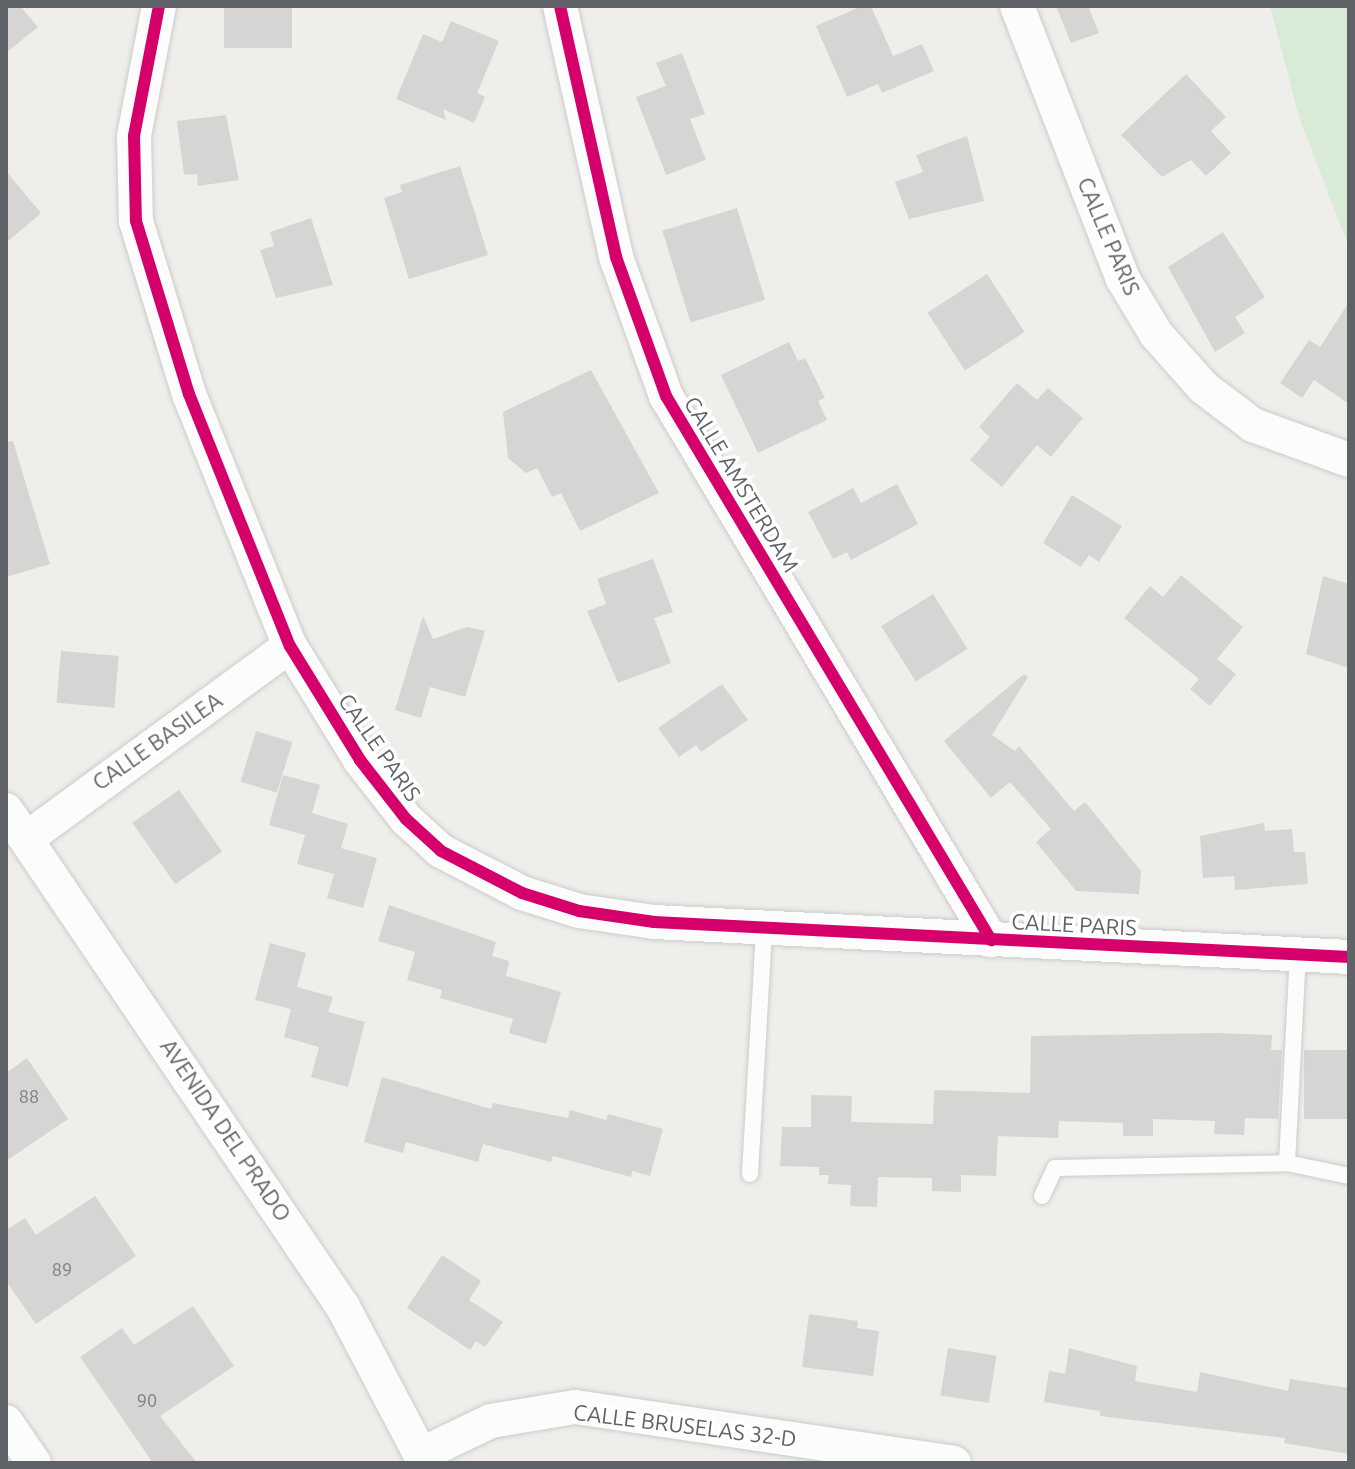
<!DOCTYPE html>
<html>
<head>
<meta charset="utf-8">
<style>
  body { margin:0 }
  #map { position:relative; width:1355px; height:1469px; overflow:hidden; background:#efeeea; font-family:Ubuntu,sans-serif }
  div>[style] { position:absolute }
  .green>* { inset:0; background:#d8ebd6 }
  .building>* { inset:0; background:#d6d5d3; transform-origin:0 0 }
  .roads { filter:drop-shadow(0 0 2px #cbcccc) drop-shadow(0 0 2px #cbcccc) }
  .lane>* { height:16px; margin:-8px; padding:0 8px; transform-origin:8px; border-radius:8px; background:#fdfcfc }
  .street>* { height:34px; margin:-17px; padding:0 17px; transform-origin:17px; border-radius:17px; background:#fdfcfc }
  .cycleway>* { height:12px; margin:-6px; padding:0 6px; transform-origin:6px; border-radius:6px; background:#d6006c }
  span { translate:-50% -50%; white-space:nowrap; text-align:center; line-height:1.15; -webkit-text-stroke:7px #fff; paint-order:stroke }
  .number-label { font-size:18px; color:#7e8184 }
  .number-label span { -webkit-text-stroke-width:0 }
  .street-label { font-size:22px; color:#5f6368 }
  .frame { position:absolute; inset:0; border:8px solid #5f6368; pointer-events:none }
</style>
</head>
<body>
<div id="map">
  <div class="green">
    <i style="clip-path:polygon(1270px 6px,1349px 6px,1349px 248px,1299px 117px)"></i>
  </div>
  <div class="building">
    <i style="clip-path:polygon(6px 6px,20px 6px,38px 27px,6px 53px)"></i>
    <i style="left:224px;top:6px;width:68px;height:42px"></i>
    <i style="clip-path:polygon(862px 6px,871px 6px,893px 56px,922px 44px,934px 71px,882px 93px,878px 84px,847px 97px,816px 26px)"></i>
    <i style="clip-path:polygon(1056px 6px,1088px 6px,1099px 33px,1071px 43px)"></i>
    <i style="clip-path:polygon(451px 21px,499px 41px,477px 93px,485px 97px,474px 123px,443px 109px,446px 120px,396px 99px,423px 34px,442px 42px)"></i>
    <i style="clip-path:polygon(682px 53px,705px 114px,690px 119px,706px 160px,666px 175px,636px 97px,666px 86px,656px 63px)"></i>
    <i style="clip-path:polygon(1186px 74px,1226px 117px,1211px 131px,1231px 153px,1206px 176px,1191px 160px,1162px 177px,1121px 135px)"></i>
    <i style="clip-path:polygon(226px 115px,239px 180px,198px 186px,197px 174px,184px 175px,177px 121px)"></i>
    <i style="clip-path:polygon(967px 136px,984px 201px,909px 219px,895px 182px,923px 172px,916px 155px)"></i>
    <i style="clip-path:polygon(460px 166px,488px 255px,409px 279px,384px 198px,402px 192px,400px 185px)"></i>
    <i style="clip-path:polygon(6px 171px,41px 213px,6px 243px)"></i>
    <i style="left:737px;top:208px;width:96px;height:78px;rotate:73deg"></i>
    <i style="clip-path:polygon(311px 218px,333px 285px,276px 298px,260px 250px,274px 246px,270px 232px)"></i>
    <i style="clip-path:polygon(1223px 232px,1265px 297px,1235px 317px,1245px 333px,1215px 352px,1168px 267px)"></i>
    <i style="left:987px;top:274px;width:69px;height:71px;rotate:57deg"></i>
    <i style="clip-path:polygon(1349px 302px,1349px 404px,1314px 380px,1302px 398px,1280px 383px,1309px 340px,1320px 347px)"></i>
    <i style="clip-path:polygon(789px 342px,798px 361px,805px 358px,825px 398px,818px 401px,827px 420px,758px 453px,721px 375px)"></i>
    <i style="clip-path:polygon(591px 370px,659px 493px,580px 531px,561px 493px,552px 497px,537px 468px,526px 473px,508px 458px,503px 412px)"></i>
    <i style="clip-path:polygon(1017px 383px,1037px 400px,1048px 388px,1083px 418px,1051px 457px,1037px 445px,1002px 487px,970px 460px,990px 437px,979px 427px)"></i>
    <i style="clip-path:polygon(13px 441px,50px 564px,6px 577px,6px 442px)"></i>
    <i style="clip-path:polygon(897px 484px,918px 524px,851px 560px,847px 552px,833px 559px,808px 512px,853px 488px,861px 503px)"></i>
    <i style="clip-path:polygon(1072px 495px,1122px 526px,1099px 562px,1089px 555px,1081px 567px,1043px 543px)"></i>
    <i style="clip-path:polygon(653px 559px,673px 612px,654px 618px,671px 663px,618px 683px,587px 611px,606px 604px,597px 579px)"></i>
    <i style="clip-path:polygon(1181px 575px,1243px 627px,1217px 659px,1236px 674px,1210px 706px,1190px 689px,1199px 679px,1124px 618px,1150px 586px,1163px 597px)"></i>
    <i style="clip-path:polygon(1323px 576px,1349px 584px,1349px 668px,1306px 654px)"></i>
    <i style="left:933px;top:594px;width:65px;height:61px;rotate:58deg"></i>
    <i style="clip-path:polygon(423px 616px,433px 639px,467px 627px,485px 631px,465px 697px,430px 687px,421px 718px,395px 710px)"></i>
    <i style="left:61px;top:651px;width:58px;height:52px;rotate:5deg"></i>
    <i style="clip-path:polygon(1024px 674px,1028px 677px,992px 735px,1015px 751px,1019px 746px,1074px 811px,1085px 802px,1141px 871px,1139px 894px,1076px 891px,1036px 842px,1051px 829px,1010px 782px,991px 798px,944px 741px)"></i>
    <i style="clip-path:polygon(722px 684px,748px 720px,701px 752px,696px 745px,679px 757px,658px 728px)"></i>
    <i style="left:256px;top:731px;width:38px;height:53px;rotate:17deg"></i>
    <i style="clip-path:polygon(283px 775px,320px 785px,312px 813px,348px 824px,341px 848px,377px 858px,363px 908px,327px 898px,334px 874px,297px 864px,305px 835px,269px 825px)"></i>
    <i style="left:179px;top:790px;width:75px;height:57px;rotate:55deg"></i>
    <i style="clip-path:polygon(1264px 823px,1265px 831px,1292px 829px,1294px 852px,1305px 852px,1308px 884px,1235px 890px,1234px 876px,1203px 878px,1200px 836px)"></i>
    <i style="clip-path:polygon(389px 905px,496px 942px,492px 956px,509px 961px,506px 976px,561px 992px,546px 1044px,509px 1033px,513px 1019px,440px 998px,442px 990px,407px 980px,415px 952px,378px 941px)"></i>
    <i style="clip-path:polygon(270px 943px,306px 953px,297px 987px,333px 997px,328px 1012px,365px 1022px,348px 1087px,311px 1077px,319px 1047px,284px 1037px,291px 1009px,255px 1000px)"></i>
    <i style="clip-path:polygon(1218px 1033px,1272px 1035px,1271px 1050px,1282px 1050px,1278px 1119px,1245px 1118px,1244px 1135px,1214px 1134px,1215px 1121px,1153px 1119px,1153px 1136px,1123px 1136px,1123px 1123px,1059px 1121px,1058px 1138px,998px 1136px,996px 1176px,961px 1175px,961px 1192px,932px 1191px,932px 1178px,878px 1177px,877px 1207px,850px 1206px,851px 1185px,828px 1184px,829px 1175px,819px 1175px,819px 1167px,780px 1166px,782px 1127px,811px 1127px,811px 1095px,852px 1096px,851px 1122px,933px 1124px,934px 1090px,1030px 1093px,1031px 1036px)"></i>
    <i style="left:1304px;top:1050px;width:45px;height:69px"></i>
    <i style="clip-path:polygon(27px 1058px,68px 1119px,6px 1161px,6px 1073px)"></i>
    <i style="clip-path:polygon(382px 1077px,491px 1109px,493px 1103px,568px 1118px,570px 1110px,606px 1120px,608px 1114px,663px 1129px,650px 1176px,632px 1171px,631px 1177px,553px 1156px,551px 1162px,483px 1144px,478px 1162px,406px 1142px,403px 1153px,364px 1142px)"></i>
    <i style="clip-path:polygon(95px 1196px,136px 1256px,36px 1324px,6px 1281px,6px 1230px,25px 1218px,36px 1235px)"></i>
    <i style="clip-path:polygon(442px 1255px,481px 1281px,469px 1300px,503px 1322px,485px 1347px,476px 1341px,470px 1350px,407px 1308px)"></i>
    <i style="clip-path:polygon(193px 1306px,234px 1366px,160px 1416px,197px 1463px,153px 1463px,80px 1357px,122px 1328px,134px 1345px)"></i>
    <i style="clip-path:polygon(809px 1314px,858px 1321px,857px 1328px,879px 1331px,873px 1376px,802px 1367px)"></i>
    <i style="left:948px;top:1348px;width:49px;height:48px;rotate:9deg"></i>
    <i style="clip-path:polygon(1069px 1348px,1137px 1366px,1135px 1381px,1197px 1392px,1200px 1372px,1288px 1391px,1290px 1379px,1349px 1388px,1349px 1454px,1284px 1443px,1285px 1438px,1100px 1416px,1100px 1411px,1044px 1402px,1049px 1371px,1065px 1374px)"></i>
  </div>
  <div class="roads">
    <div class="lane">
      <i style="left:1287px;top:1163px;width:208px;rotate:-87deg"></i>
      <i style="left:750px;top:1174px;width:246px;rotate:-86.7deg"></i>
      <i style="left:1042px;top:1196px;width:31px;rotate:-65deg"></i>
      <i style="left:1055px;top:1168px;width:232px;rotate:-1.2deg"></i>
      <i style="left:1287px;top:1163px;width:63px;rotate:11.8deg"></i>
    </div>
    <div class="street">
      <i style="left:159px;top:6px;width:132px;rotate:100.9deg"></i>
      <i style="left:134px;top:136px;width:85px;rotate:88.7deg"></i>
      <i style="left:136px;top:221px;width:181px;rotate:73deg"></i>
      <i style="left:189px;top:394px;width:271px;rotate:68.2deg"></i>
      <i style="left:290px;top:646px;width:134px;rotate:58.4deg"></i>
      <i style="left:360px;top:760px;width:75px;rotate:52.1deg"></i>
      <i style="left:406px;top:819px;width:47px;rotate:42.4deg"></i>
      <i style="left:441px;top:851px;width:91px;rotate:27.4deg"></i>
      <i style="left:522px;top:893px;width:60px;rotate:17.5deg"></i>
      <i style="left:579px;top:911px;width:76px;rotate:8.3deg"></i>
      <i style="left:654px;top:922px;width:696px;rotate:2.88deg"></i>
      <i style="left:560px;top:6px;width:257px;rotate:77.4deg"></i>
      <i style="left:616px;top:257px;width:148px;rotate:70.2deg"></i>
      <i style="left:666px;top:396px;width:634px;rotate:59.14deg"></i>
      <i style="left:1017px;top:6px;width:293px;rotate:68.8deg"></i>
      <i style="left:1123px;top:279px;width:64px;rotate:59deg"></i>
      <i style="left:1156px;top:334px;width:72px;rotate:48.4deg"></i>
      <i style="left:1204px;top:388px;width:61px;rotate:37.1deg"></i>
      <i style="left:1253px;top:425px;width:102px;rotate:20deg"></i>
      <i style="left:6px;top:810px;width:600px;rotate:55.86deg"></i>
      <i style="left:343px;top:1307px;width:176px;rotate:62.3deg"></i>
      <i style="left:26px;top:839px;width:327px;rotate:-36.2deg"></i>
      <i style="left:6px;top:1422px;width:50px;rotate:55.7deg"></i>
      <i style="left:422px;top:1454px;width:76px;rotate:-25.6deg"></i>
      <i style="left:491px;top:1421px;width:85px;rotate:-9.5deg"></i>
      <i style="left:575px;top:1407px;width:383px;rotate:8.4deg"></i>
    </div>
  </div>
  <div class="cycleway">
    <i style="left:159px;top:6px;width:132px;rotate:100.9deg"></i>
    <i style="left:134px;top:136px;width:85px;rotate:88.7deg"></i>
    <i style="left:136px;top:221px;width:181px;rotate:73deg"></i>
    <i style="left:189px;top:394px;width:271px;rotate:68.2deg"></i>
    <i style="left:290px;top:646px;width:134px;rotate:58.4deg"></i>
    <i style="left:360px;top:760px;width:75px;rotate:52.1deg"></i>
    <i style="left:406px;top:819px;width:47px;rotate:42.4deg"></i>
    <i style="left:441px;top:851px;width:91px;rotate:27.4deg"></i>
    <i style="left:522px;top:893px;width:60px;rotate:17.5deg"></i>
    <i style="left:579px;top:911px;width:76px;rotate:8.3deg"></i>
    <i style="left:654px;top:922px;width:696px;rotate:2.88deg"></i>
    <i style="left:560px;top:6px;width:257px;rotate:77.4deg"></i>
    <i style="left:616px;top:257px;width:148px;rotate:70.2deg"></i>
    <i style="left:666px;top:396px;width:634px;rotate:59.14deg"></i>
  </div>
  <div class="number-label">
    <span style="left:29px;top:1096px">88</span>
    <span style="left:62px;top:1269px">89</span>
    <span style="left:147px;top:1400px">90</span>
  </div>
  <div class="street-label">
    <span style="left:1109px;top:236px;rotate:67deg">CALLE PARIS</span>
    <span style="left:742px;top:484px;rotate:59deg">CALLE AMSTERDAM</span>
    <span style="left:157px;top:741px;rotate:-35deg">CALLE BASILEA</span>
    <span style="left:380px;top:747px;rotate:55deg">CALLE PARIS</span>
    <span style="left:1074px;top:924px;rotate:3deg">CALLE PARIS</span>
    <span style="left:226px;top:1130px;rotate:56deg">AVENIDA DEL PRADO</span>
    <span style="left:685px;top:1425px;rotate:7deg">CALLE BRUSELAS 32-D</span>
  </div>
  <div class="frame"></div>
</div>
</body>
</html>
